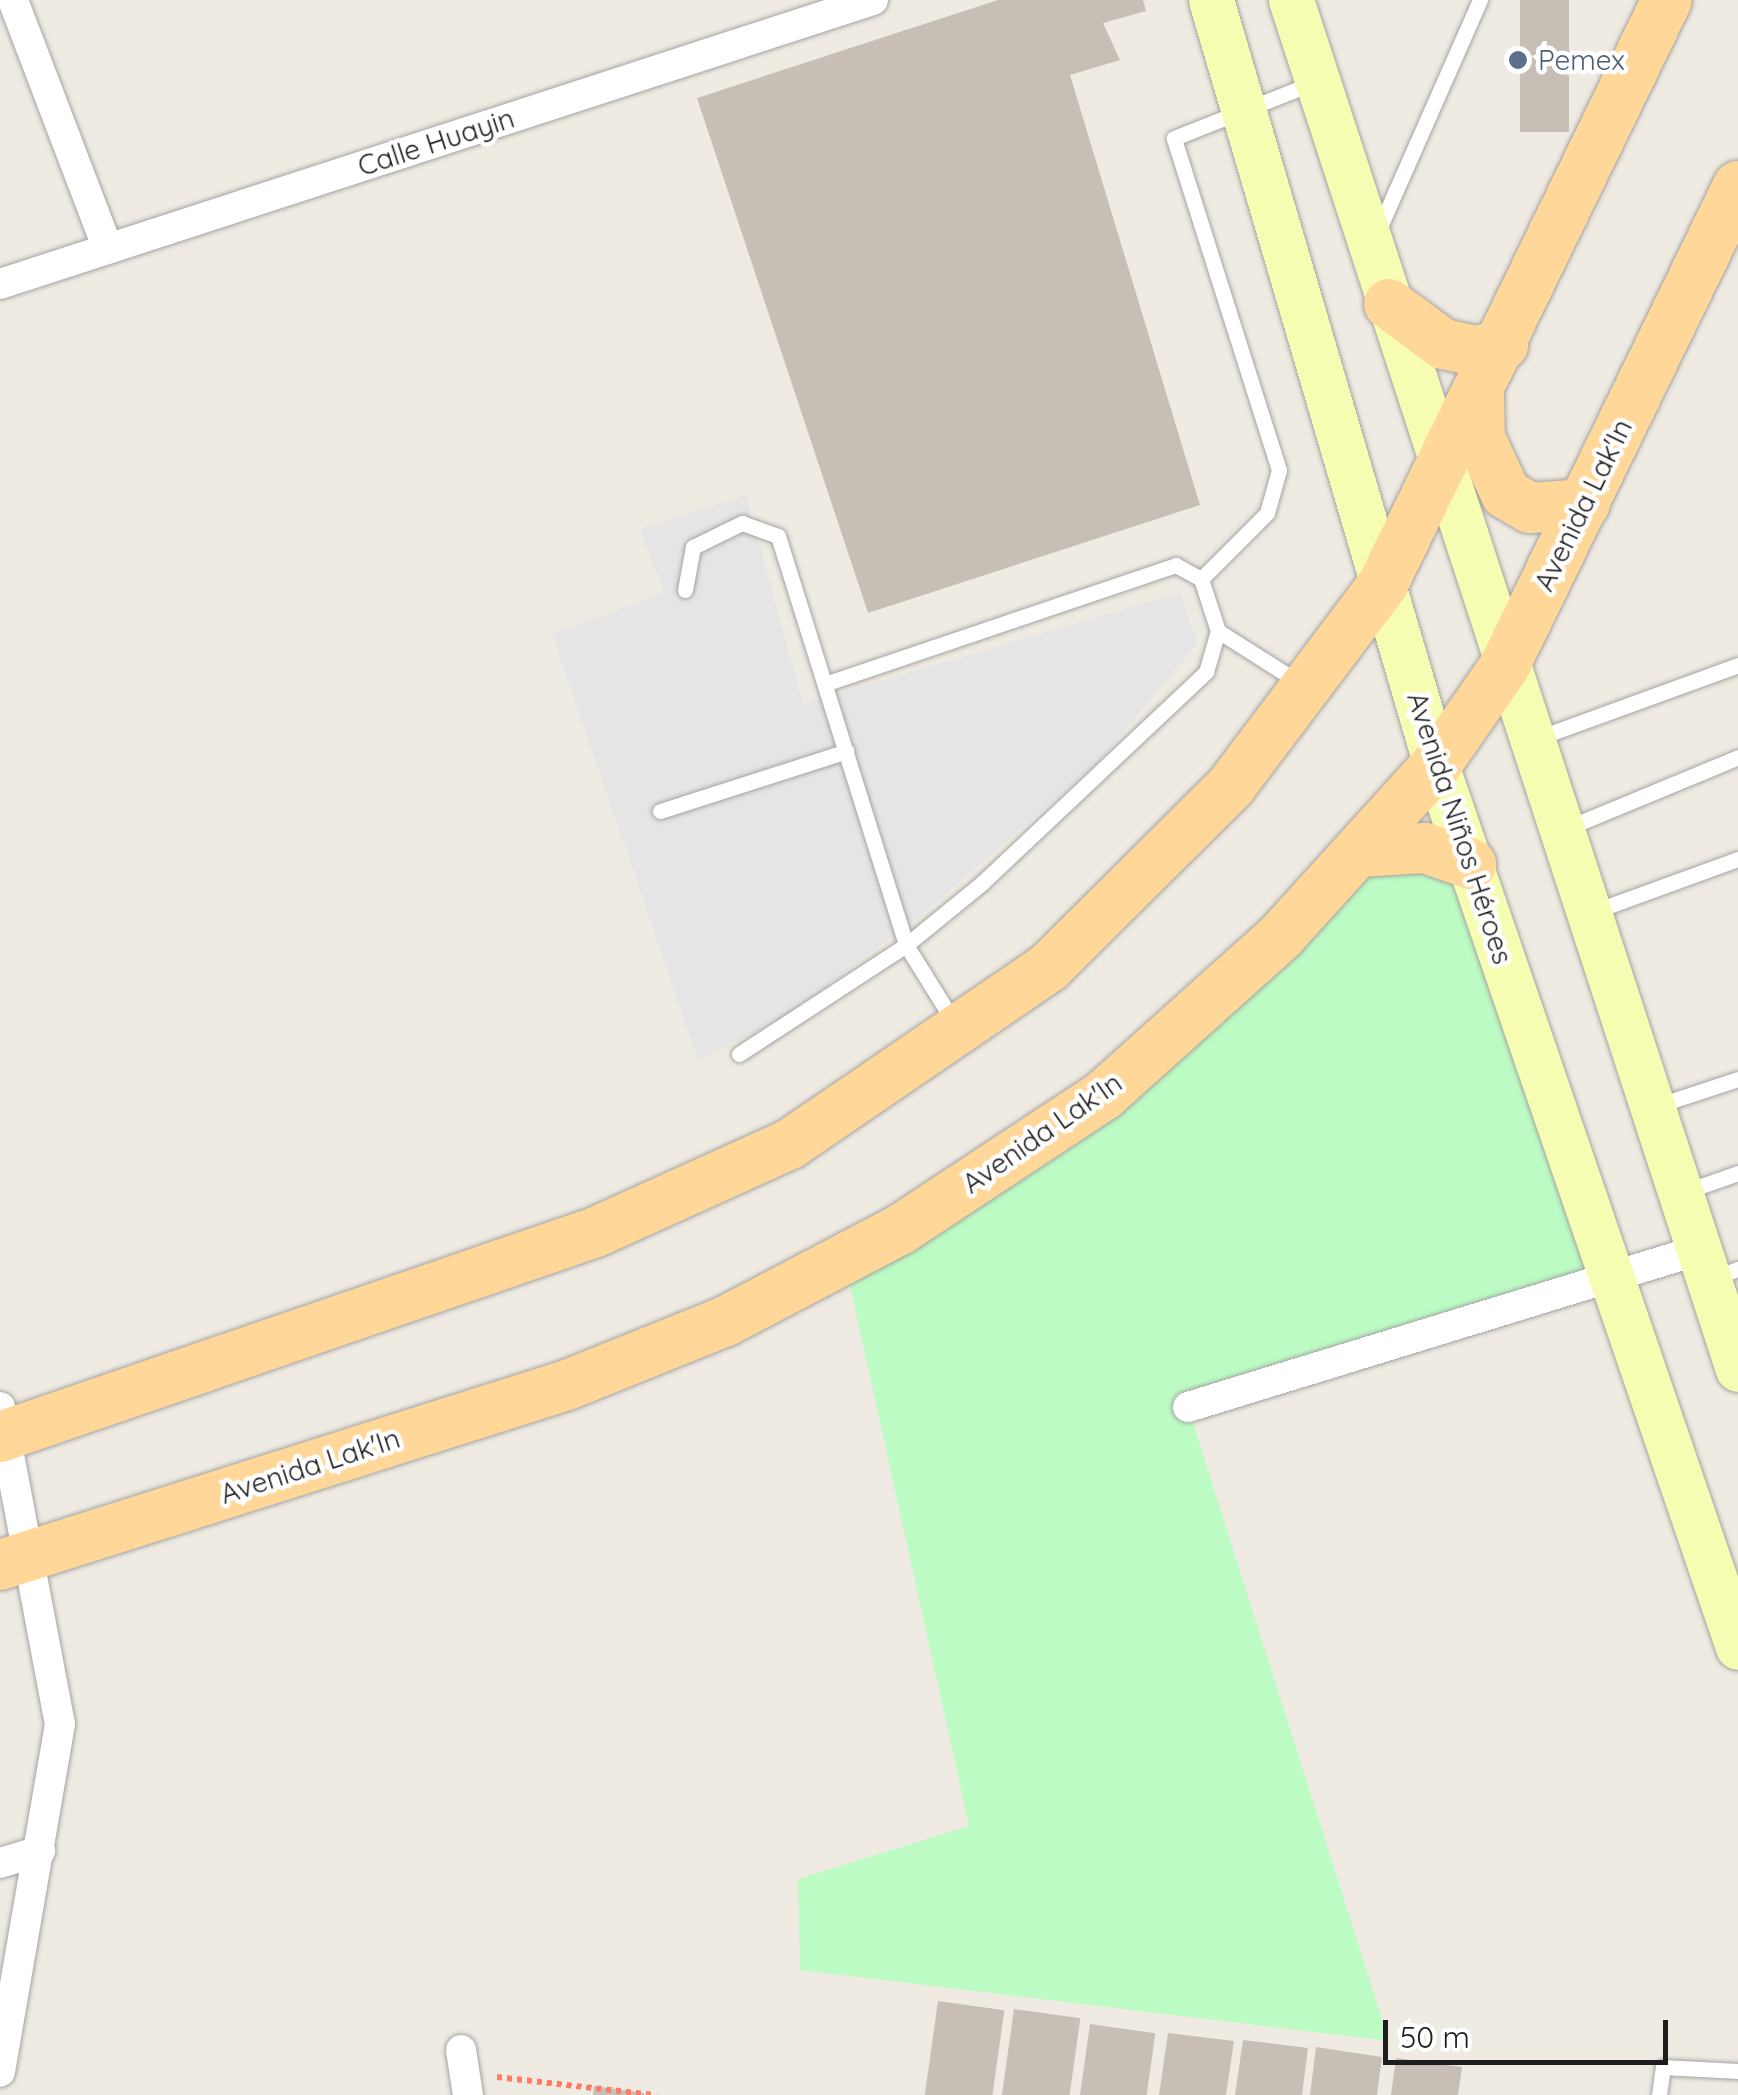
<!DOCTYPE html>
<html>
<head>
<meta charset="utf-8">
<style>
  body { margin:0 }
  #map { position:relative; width:1738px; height:2095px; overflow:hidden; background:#efebe2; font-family:Quicksand,sans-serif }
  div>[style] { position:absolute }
  .park>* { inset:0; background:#bcfcc4 }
  .parking>* { inset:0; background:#e5e5e5 }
  .building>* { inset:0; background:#c7beb5; transform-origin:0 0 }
  .path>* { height:6px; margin-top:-3px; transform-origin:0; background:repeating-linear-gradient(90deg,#ff7b64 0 5px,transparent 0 10px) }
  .roads { filter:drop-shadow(0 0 2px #a4a4a4) drop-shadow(0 0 2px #a4a4a4) }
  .service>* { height:15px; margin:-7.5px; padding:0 7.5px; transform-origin:7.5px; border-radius:7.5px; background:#fff }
  .minor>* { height:30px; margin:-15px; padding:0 15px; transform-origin:15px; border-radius:15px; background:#fff }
  .secondary>* { height:45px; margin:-22.5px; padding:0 22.5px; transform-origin:22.5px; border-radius:22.5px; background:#f6fdb2 }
  .primary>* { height:50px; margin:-25px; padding:0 25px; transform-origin:25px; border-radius:25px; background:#ffd798 }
  .dots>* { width:28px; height:28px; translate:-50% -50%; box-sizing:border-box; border:5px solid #fff; border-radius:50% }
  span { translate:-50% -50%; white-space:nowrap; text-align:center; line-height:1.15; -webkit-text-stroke:9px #fff; paint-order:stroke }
  .service-label { font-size:28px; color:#4e5e75 }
  .left { translate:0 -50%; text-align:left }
  .street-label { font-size:28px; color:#1d1d1d }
  .scale { position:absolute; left:1383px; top:2020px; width:285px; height:45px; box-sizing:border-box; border:5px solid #1d1d1d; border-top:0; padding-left:12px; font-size:30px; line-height:35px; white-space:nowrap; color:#1d1d1d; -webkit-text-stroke:8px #fff; paint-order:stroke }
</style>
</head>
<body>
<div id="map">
  <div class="park">
    <i style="clip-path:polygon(1357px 852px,1444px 853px,1614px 1276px,1188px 1407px,1389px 2041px,800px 1970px,798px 1879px,969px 1826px,844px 1259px,1027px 1146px)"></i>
  </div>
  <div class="parking">
    <i style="clip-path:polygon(746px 495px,803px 704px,1179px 593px,1198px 643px,1098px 762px,925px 912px,785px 1017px,698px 1060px,552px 634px,664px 593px,640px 529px)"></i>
  </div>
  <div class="building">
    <i style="clip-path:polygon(998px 0,1143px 0,1146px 11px,1103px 23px,1120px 60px,1070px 75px,1200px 505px,868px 613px,697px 98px)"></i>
    <i style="left:1520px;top:0;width:49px;height:132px"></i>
    <i style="left:938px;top:2001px;width:67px;height:95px;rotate:8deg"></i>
    <i style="left:1014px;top:2009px;width:67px;height:87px;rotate:8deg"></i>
    <i style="left:1090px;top:2024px;width:66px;height:72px;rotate:8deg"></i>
    <i style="clip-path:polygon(1168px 2033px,1234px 2041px,1226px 2095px,1159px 2095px)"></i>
    <i style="clip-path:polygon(1243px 2040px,1308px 2048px,1302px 2095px,1235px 2095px)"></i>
    <i style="clip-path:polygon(1316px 2047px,1382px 2057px,1377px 2095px,1310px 2095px)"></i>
    <i style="clip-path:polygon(1396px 2058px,1462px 2067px,1458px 2095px,1391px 2095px)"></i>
    <i style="clip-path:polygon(594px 2086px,644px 2093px,644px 2095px,593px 2095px)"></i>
  </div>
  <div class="path">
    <i style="left:497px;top:2077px;width:160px;rotate:6.5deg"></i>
  </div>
  <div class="roads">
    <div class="service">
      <i style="left:1378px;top:231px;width:253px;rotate:-66.2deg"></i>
      <i style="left:1201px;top:579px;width:93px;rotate:-45deg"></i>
      <i style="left:1267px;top:513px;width:45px;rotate:-74.4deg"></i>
      <i style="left:1279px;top:470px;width:348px;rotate:-107.6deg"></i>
      <i style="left:1174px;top:138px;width:149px;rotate:-21.6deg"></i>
      <i style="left:685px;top:590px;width:44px;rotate:-79.5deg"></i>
      <i style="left:693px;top:547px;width:55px;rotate:-26.1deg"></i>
      <i style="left:742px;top:523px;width:38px;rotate:20deg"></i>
      <i style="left:778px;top:536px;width:429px;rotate:72.6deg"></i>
      <i style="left:906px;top:945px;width:91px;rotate:58.1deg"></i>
      <i style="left:1218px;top:631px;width:97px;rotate:32.4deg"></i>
      <i style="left:1535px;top:739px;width:216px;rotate:-20deg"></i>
      <i style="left:660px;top:811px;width:196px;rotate:-17.8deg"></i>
      <i style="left:1567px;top:828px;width:185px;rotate:-22.5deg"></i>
      <i style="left:1595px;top:911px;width:152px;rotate:-20deg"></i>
      <i style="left:739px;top:1054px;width:199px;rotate:-33.1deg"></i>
      <i style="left:906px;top:945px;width:98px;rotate:-39.2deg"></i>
      <i style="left:982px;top:883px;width:308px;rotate:-43.3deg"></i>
      <i style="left:1206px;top:672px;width:43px;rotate:-73.7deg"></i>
      <i style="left:1218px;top:631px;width:55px;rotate:-108.1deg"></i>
      <i style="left:1201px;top:579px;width:29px;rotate:-151deg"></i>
      <i style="left:1176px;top:565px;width:368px;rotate:161.3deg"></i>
      <i style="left:1656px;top:1106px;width:86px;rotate:-18.2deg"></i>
      <i style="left:1684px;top:1192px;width:57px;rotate:-19.4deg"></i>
      <i style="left:1713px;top:1278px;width:27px;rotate:-20deg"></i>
      <i style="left:1659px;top:2095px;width:28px;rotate:-82deg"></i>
      <i style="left:1663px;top:2067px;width:75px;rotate:3.1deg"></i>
    </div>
    <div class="minor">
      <i style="left:14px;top:3px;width:263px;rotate:69.1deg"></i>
      <i style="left:0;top:284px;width:918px;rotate:-18.02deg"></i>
      <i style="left:0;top:1407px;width:323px;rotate:79.3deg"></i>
      <i style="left:60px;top:1724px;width:353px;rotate:99.8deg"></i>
      <i style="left:1188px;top:1407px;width:535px;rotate:-17.08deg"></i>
      <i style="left:0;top:1863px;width:42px;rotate:-16.7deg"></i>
      <i style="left:461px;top:2050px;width:46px;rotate:81.2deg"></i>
    </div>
    <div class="secondary">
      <i style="left:1211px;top:0;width:797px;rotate:73.61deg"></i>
      <i style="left:1436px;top:765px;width:932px;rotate:71.1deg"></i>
      <i style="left:1291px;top:0;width:1440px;rotate:71.92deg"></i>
    </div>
    <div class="primary">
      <i style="left:1389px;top:304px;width:67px;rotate:36.5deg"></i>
      <i style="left:1443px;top:344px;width:33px;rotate:12deg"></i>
      <i style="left:1475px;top:351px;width:29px;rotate:-12deg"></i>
      <i style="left:1479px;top:394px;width:44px;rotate:88.7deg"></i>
      <i style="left:1480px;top:438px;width:62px;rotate:65.1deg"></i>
      <i style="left:1506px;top:494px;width:28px;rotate:30deg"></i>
      <i style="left:1530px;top:508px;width:55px;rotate:-4.2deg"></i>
      <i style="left:1357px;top:852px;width:68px;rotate:-3.4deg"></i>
      <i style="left:1425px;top:848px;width:49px;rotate:19.2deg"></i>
      <i style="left:0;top:1437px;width:630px;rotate:-18.98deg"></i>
      <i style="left:596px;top:1232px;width:213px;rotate:-24.4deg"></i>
      <i style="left:790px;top:1144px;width:314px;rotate:-34.3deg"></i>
      <i style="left:1049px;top:967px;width:257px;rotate:-44.8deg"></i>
      <i style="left:1231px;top:786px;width:253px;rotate:-53deg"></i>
      <i style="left:1383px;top:584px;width:649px;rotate:-64.07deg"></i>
      <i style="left:0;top:1565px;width:595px;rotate:-17.61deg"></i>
      <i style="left:567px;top:1385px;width:171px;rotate:-21.9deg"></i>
      <i style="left:726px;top:1321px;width:198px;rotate:-27.7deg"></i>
      <i style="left:901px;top:1229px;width:243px;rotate:-33.4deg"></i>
      <i style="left:1104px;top:1095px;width:238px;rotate:-41.9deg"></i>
      <i style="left:1281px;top:936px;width:231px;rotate:-47.8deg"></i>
      <i style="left:1436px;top:765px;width:119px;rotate:-55.2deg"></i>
      <i style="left:1504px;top:667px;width:535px;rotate:-64.06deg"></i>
    </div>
  </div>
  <div class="dots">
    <i style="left:1518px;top:60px;background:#5c6f8a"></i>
  </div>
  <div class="service-label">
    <span class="left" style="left:1538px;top:60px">Pemex</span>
  </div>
  <div class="street-label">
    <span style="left:436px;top:142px;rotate:-18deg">Calle Huayin</span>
    <span style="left:1583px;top:505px;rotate:-64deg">Avenida Lak'In</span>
    <span style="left:1460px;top:828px;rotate:72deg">Avenida Niños Héroes</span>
    <span style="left:1042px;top:1133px;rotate:-35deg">Avenida Lak'In</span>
    <span style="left:310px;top:1466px;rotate:-18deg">Avenida Lak'In</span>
  </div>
  <div class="scale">50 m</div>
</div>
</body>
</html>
